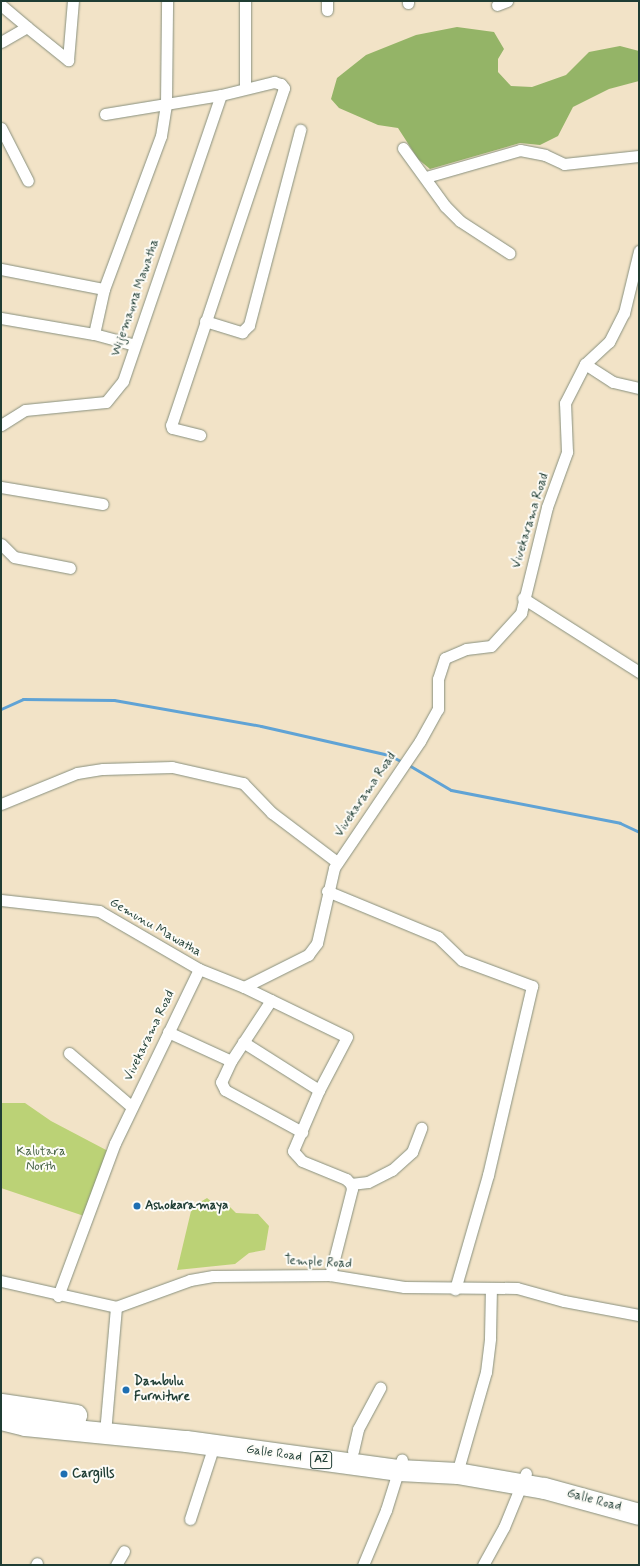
<!DOCTYPE html>
<html>
<head>
<meta charset="utf-8">
<style>
  body { margin:0 }
  #map { position:relative; width:640px; height:1566px; overflow:hidden; background:#f2e3c7; font-family:Mynerve,sans-serif }
  div>[style] { position:absolute }
  .green>* { inset:0; background:#bbd276 }
  .forest>* { inset:0; background:#94b467 }
  .stream>* { height:3px; margin:-1.5px; padding:0 1.5px; transform-origin:1.5px; border-radius:1.5px; background:#60a3d5 }
  .roads { filter:drop-shadow(0 0 1px #88907e) drop-shadow(0 0 1px #88907e) }
  .street>* { height:11px; margin:-5.5px; padding:0 5.5px; transform-origin:5.5px; border-radius:5.5px; background:#fff }
  .highway>* { height:21px; margin:-10.5px; padding:0 10.5px; transform-origin:10.5px; border-radius:10.5px; background:#fff }
  .dots>* { width:11px; height:11px; translate:-50% -50%; box-sizing:border-box; border:2px solid #fdfcf7; border-radius:50% }
  span { translate:-50% -50%; white-space:nowrap; text-align:center; line-height:1.15; -webkit-text-stroke:4px #fdfcf7; paint-order:stroke }
  .shield-label span { padding:1px 3px; background:#fdfcf7; border:1px solid; border-radius:3px; -webkit-text-stroke-width:0 }
  .shield-label { font-size:12px; color:#1f3d34; font-weight:700 }
  .street-label { font-size:13px; color:#1f3d34 }
  .park-label { font-size:13px; color:#466244 }
  .poi-label { font-size:13px; color:#1f3d34; font-weight:700 }
  .left { translate:0 -50%; text-align:left }
  .frame { position:absolute; inset:0; border:2px solid #1f3d34; pointer-events:none }
</style>
</head>
<body>
<div id="map">
  <div class="green">
    <i style="clip-path:polygon(1px 1103px,25px 1103px,51px 1121px,108px 1151px,84px 1216px,1px 1188px)"></i>
    <i style="clip-path:polygon(207px 1198px,212px 1202px,228px 1205px,236px 1213px,258px 1214px,269px 1226px,265px 1250px,249px 1253px,235px 1264px,177px 1270px,192px 1207px)"></i>
  </div>
  <div class="forest">
    <i style="clip-path:polygon(457px 27px,494px 32px,504px 49px,498px 59px,498px 72px,511px 86px,532px 87px,566px 75px,589px 52px,620px 46px,639px 51px,639px 81px,609px 89px,573px 107px,558px 136px,540px 145px,520px 143px,430px 169px,418px 159px,398px 128px,378px 125px,339px 108px,331px 99px,337px 78px,366px 55px,416px 35px)"></i>
  </div>
  <div class="stream">
    <i style="left:1px;top:709px;width:24px;rotate:-24deg"></i>
    <i style="left:23px;top:699px;width:91px;rotate:0.6deg"></i>
    <i style="left:114px;top:700px;width:149px;rotate:10deg"></i>
    <i style="left:261px;top:726px;width:131px;rotate:12.8deg"></i>
    <i style="left:389px;top:755px;width:15px;rotate:28deg"></i>
    <i style="left:407px;top:764px;width:51px;rotate:30.6deg"></i>
    <i style="left:451px;top:790px;width:172px;rotate:11deg"></i>
    <i style="left:620px;top:823px;width:21px;rotate:25deg"></i>
  </div>
  <div class="roads">
    <div class="street">
      <i style="left:408px;top:1px;width:2px;rotate:90deg"></i>
      <i style="left:1px;top:5px;width:34px;rotate:40deg"></i>
      <i style="left:497px;top:5px;width:11px;rotate:-22deg"></i>
      <i style="left:327px;top:10px;width:9px;rotate:-90deg"></i>
      <i style="left:1px;top:42px;width:30px;rotate:-30deg"></i>
      <i style="left:27px;top:27px;width:53px;rotate:38.8deg"></i>
      <i style="left:68px;top:60px;width:59px;rotate:-85.2deg"></i>
      <i style="left:245px;top:88px;width:87px;rotate:-90deg"></i>
      <i style="left:105px;top:114px;width:118px;rotate:-9.3deg"></i>
      <i style="left:221px;top:95px;width:55px;rotate:-13.8deg"></i>
      <i style="left:274px;top:82px;width:7px;rotate:16deg"></i>
      <i style="left:281px;top:84px;width:5px;rotate:53deg"></i>
      <i style="left:284px;top:88px;width:355px;rotate:108.5deg"></i>
      <i style="left:171px;top:425px;width:3px;rotate:72deg"></i>
      <i style="left:172px;top:428px;width:29px;rotate:14deg"></i>
      <i style="left:1px;top:128px;width:59px;rotate:63deg"></i>
      <i style="left:403px;top:148px;width:72px;rotate:54.1deg"></i>
      <i style="left:445px;top:206px;width:21px;rotate:45deg"></i>
      <i style="left:460px;top:221px;width:59px;rotate:33.1deg"></i>
      <i style="left:426px;top:177px;width:98px;rotate:-16deg"></i>
      <i style="left:520px;top:150px;width:25px;rotate:11deg"></i>
      <i style="left:545px;top:155px;width:21px;rotate:25deg"></i>
      <i style="left:564px;top:164px;width:75px;rotate:-6.1deg"></i>
      <i style="left:1px;top:269px;width:105px;rotate:11deg"></i>
      <i style="left:104px;top:289px;width:163px;rotate:-69.6deg"></i>
      <i style="left:161px;top:136px;width:32px;rotate:-81deg"></i>
      <i style="left:166px;top:104px;width:103px;rotate:-89.4deg"></i>
      <i style="left:1px;top:318px;width:94px;rotate:9.8deg"></i>
      <i style="left:94px;top:334px;width:46px;rotate:-77.5deg"></i>
      <i style="left:205px;top:321px;width:39px;rotate:17deg"></i>
      <i style="left:242px;top:332px;width:10px;rotate:-45deg"></i>
      <i style="left:249px;top:325px;width:202px;rotate:-75.3deg"></i>
      <i style="left:94px;top:334px;width:42px;rotate:15deg"></i>
      <i style="left:585px;top:364px;width:33px;rotate:33deg"></i>
      <i style="left:613px;top:382px;width:27px;rotate:13deg"></i>
      <i style="left:1px;top:425px;width:28px;rotate:-32deg"></i>
      <i style="left:25px;top:410px;width:81px;rotate:-5.6deg"></i>
      <i style="left:106px;top:402px;width:27px;rotate:-51deg"></i>
      <i style="left:123px;top:381px;width:302px;rotate:-71.1deg"></i>
      <i style="left:1px;top:487px;width:103px;rotate:9.5deg"></i>
      <i style="left:1px;top:544px;width:18px;rotate:45deg"></i>
      <i style="left:14px;top:557px;width:57px;rotate:11.1deg"></i>
      <i style="left:523px;top:598px;width:138px;rotate:32.5deg"></i>
      <i style="left:1px;top:804px;width:82px;rotate:-22.2deg"></i>
      <i style="left:77px;top:773px;width:26px;rotate:-9deg"></i>
      <i style="left:103px;top:769px;width:69px;rotate:-1.7deg"></i>
      <i style="left:172px;top:767px;width:73px;rotate:12.7deg"></i>
      <i style="left:243px;top:783px;width:42px;rotate:46deg"></i>
      <i style="left:272px;top:813px;width:81px;rotate:37deg"></i>
      <i style="left:327px;top:891px;width:120px;rotate:22.5deg"></i>
      <i style="left:438px;top:937px;width:33px;rotate:44deg"></i>
      <i style="left:462px;top:960px;width:75px;rotate:20.4deg"></i>
      <i style="left:532px;top:986px;width:194px;rotate:103.1deg"></i>
      <i style="left:488px;top:1175px;width:119px;rotate:106.1deg"></i>
      <i style="left:1px;top:900px;width:99px;rotate:6.4deg"></i>
      <i style="left:99px;top:911px;width:116px;rotate:30.1deg"></i>
      <i style="left:244px;top:987px;width:114px;rotate:25.9deg"></i>
      <i style="left:347px;top:1037px;width:60px;rotate:117.8deg"></i>
      <i style="left:319px;top:1090px;width:66px;rotate:113.1deg"></i>
      <i style="left:293px;top:1151px;width:13px;rotate:48deg"></i>
      <i style="left:302px;top:1161px;width:48px;rotate:22.2deg"></i>
      <i style="left:346px;top:1179px;width:7px;rotate:45deg"></i>
      <i style="left:351px;top:1184px;width:5px;rotate:79deg"></i>
      <i style="left:352px;top:1189px;width:89px;rotate:104.3deg"></i>
      <i style="left:168px;top:1032px;width:69px;rotate:24.7deg"></i>
      <i style="left:231px;top:1061px;width:23px;rotate:115deg"></i>
      <i style="left:221px;top:1082px;width:9px;rotate:63deg"></i>
      <i style="left:225px;top:1090px;width:88px;rotate:28.6deg"></i>
      <i style="left:243px;top:1042px;width:90px;rotate:32.3deg"></i>
      <i style="left:69px;top:1053px;width:83px;rotate:40.6deg"></i>
      <i style="left:231px;top:1061px;width:73px;rotate:-56.7deg"></i>
      <i style="left:351px;top:1184px;width:17px;rotate:-7deg"></i>
      <i style="left:368px;top:1182px;width:27px;rotate:-27deg"></i>
      <i style="left:392px;top:1170px;width:27px;rotate:-42deg"></i>
      <i style="left:412px;top:1152px;width:26px;rotate:-69deg"></i>
      <i style="left:1px;top:1281px;width:118px;rotate:12.7deg"></i>
      <i style="left:116px;top:1307px;width:79px;rotate:-20deg"></i>
      <i style="left:190px;top:1280px;width:23px;rotate:-10deg"></i>
      <i style="left:213px;top:1276px;width:117px;rotate:-0.5deg"></i>
      <i style="left:330px;top:1275px;width:75px;rotate:9.2deg"></i>
      <i style="left:404px;top:1287px;width:113px;rotate:0.5deg"></i>
      <i style="left:517px;top:1288px;width:49px;rotate:15.5deg"></i>
      <i style="left:564px;top:1301px;width:76px;rotate:10.6deg"></i>
      <i style="left:58px;top:1296px;width:163px;rotate:-69.6deg"></i>
      <i style="left:115px;top:1143px;width:193px;rotate:-64.2deg"></i>
      <i style="left:199px;top:969px;width:48px;rotate:21.8deg"></i>
      <i style="left:244px;top:987px;width:72px;rotate:-26.6deg"></i>
      <i style="left:308px;top:955px;width:15px;rotate:-53deg"></i>
      <i style="left:317px;top:943px;width:77px;rotate:-77.2deg"></i>
      <i style="left:334px;top:868px;width:153px;rotate:-55.9deg"></i>
      <i style="left:420px;top:741px;width:37px;rotate:-61deg"></i>
      <i style="left:438px;top:709px;width:30px;rotate:-90deg"></i>
      <i style="left:438px;top:679px;width:22px;rotate:-72deg"></i>
      <i style="left:445px;top:658px;width:23px;rotate:-23deg"></i>
      <i style="left:466px;top:649px;width:25px;rotate:-7deg"></i>
      <i style="left:491px;top:646px;width:45px;rotate:-47.7deg"></i>
      <i style="left:521px;top:613px;width:109px;rotate:-76.2deg"></i>
      <i style="left:547px;top:507px;width:59px;rotate:-70deg"></i>
      <i style="left:567px;top:452px;width:49px;rotate:-92.3deg"></i>
      <i style="left:565px;top:403px;width:44px;rotate:-62.9deg"></i>
      <i style="left:585px;top:364px;width:33px;rotate:-43deg"></i>
      <i style="left:609px;top:342px;width:33px;rotate:-63deg"></i>
      <i style="left:624px;top:313px;width:64px;rotate:-76.4deg"></i>
      <i style="left:105px;top:1433px;width:126px;rotate:-85deg"></i>
      <i style="left:353px;top:1451px;width:23px;rotate:-77deg"></i>
      <i style="left:358px;top:1429px;width:47px;rotate:-61.8deg"></i>
      <i style="left:457px;top:1473px;width:105px;rotate:-74deg"></i>
      <i style="left:486px;top:1372px;width:34px;rotate:-83deg"></i>
      <i style="left:490px;top:1338px;width:50px;rotate:-88.9deg"></i>
      <i style="left:190px;top:1519px;width:78px;rotate:-72deg"></i>
      <i style="left:36px;top:1565px;width:2px;rotate:-63deg"></i>
      <i style="left:116px;top:1565px;width:16px;rotate:-60deg"></i>
      <i style="left:363px;top:1565px;width:60px;rotate:-67.3deg"></i>
      <i style="left:386px;top:1510px;width:53px;rotate:-72.6deg"></i>
      <i style="left:483px;top:1565px;width:43px;rotate:-61.1deg"></i>
      <i style="left:504px;top:1527px;width:58px;rotate:-67.8deg"></i>
    </div>
    <div class="highway">
      <i style="left:1px;top:1404px;width:76px;rotate:8.3deg"></i>
      <i style="left:1px;top:1419px;width:25px;rotate:14deg"></i>
      <i style="left:25px;top:1425px;width:162px;rotate:5.7deg"></i>
      <i style="left:186px;top:1441px;width:215px;rotate:7.8deg"></i>
      <i style="left:399px;top:1470px;width:58px;rotate:3deg"></i>
      <i style="left:457px;top:1473px;width:88px;rotate:9.8deg"></i>
      <i style="left:544px;top:1488px;width:98px;rotate:15.3deg"></i>
    </div>
  </div>
  <div class="dots">
    <i style="left:137px;top:1206px;background:#1f6fb2"></i>
    <i style="left:126px;top:1390px;background:#1f6fb2"></i>
    <i style="left:64px;top:1474px;background:#1f6fb2"></i>
  </div>
  <div class="shield-label">
    <span style="left:321px;top:1460px">A2</span>
  </div>
  <div class="street-label">
    <span style="left:136px;top:298px;rotate:-71deg">Wijemanna Mawatha</span>
    <span style="left:531px;top:521px;rotate:-73deg">Vivekarama Road</span>
    <span style="left:366px;top:795px;rotate:-56deg">Vivekarama Road</span>
    <span style="left:155px;top:928px;rotate:30deg">Gemunu Mawatha</span>
    <span style="left:150px;top:1036px;rotate:-64deg">Vivekarama Road</span>
    <span style="left:318px;top:1263px;rotate:3deg">Temple Road</span>
    <span style="left:274px;top:1454px;rotate:8deg">Galle Road</span>
    <span style="left:594px;top:1501px;rotate:15deg">Galle Road</span>
  </div>
  <div class="park-label">
    <span style="left:41px;top:1160px">Kalutara<br>North</span>
  </div>
  <div class="poi-label">
    <span class="left" style="left:145px;top:1206px">Ashokaramaya</span>
    <span class="left" style="left:134px;top:1390px">Dambulu<br>Furniture</span>
    <span class="left" style="left:72px;top:1474px">Cargills</span>
  </div>
  <div class="frame"></div>
</div>
</body>
</html>
